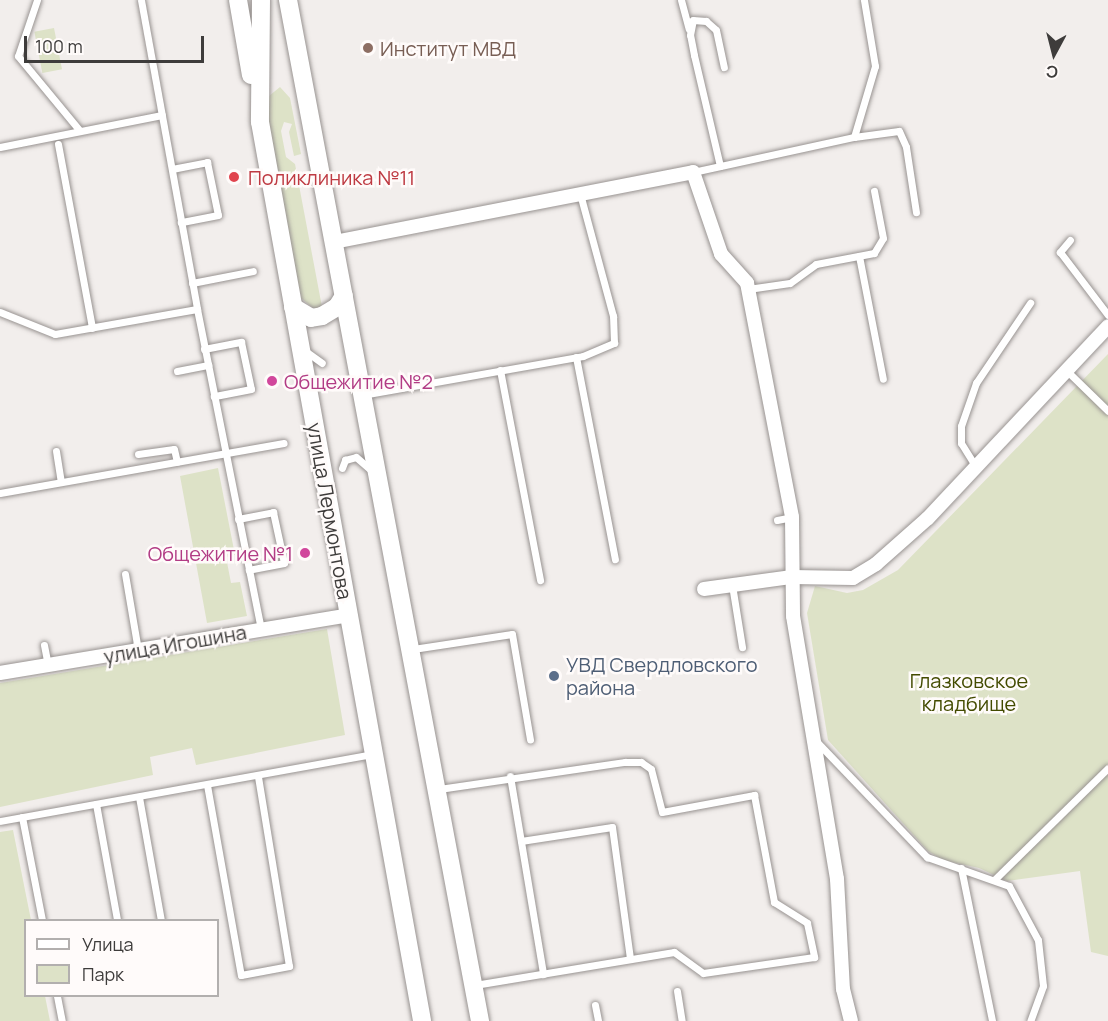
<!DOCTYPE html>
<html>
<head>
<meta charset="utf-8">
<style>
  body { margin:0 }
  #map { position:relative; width:1108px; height:1021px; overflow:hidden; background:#f2eeec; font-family:Manrope,sans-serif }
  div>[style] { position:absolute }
  .green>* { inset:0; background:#dde2c7; transform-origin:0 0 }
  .roads { filter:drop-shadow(0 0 2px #989391) drop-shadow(0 0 2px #989391) }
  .service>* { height:7px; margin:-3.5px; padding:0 3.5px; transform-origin:3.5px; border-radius:3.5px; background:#fff }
  .minor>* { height:14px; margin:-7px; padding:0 7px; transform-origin:7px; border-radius:7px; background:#fff }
  .secondary>* { height:18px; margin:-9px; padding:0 9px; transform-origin:9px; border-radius:9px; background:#fff }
  .dots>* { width:16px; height:16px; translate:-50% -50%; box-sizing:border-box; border:3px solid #fffbfa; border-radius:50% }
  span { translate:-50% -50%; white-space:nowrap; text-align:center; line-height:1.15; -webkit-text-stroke:5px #fffbfa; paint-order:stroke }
  .education-label { font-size:20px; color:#785e54 }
  .left { translate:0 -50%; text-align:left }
  .health-label { font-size:20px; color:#be3a42 }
  .hotel-label { font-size:20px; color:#b23c85 }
  .right { translate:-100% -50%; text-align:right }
  .street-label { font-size:20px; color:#3e3c3b }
  .service-label { font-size:20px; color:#4e5e75 }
  .park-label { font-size:20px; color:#434b00 }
  .legend { position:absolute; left:24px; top:919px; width:195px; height:78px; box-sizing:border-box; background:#fffbfa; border:2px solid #b2afae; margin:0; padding:8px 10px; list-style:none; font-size:18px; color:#3e3c3b }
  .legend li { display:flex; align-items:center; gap:12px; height:30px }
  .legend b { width:30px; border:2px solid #b2afae }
  .north { position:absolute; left:1024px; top:24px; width:60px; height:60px; -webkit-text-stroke:4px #fffbfa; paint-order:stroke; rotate:187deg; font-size:16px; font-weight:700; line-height:24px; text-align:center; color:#3e3c3b }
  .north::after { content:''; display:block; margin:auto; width:21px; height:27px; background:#3e3c3b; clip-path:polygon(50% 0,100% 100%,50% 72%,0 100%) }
  .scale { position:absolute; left:24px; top:36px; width:180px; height:27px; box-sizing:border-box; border:3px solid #3e3c3b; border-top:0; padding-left:8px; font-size:18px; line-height:21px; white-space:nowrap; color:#3e3c3b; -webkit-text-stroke:4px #fffbfa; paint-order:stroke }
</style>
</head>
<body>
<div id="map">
  <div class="green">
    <i style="left:54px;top:28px;width:42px;height:20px;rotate:79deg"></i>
    <i style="clip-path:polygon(280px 87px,290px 98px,301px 154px,294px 156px,289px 132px,292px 124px,284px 122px,281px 131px,286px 157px,295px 164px,322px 307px,314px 309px,301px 298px,266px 110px,269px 96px)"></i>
    <i style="clip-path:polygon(1108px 354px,1108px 956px,1091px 952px,1080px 871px,1007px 881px,979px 868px,943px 860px,928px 851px,828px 740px,807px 613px,815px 586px,847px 593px,863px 590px,898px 570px)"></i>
    <i style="clip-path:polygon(218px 468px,235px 555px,226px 557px,231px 583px,240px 582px,247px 616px,207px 623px,180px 476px)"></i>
    <i style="clip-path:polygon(327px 629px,345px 735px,196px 765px,192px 748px,150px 757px,153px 775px,0 807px,0 683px)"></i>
    <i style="clip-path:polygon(13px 830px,31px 920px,26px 920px,26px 996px,45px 996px,50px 1021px,0 1021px,0 832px)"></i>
  </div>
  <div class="roads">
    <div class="service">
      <i style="left:37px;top:0;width:59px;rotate:108.7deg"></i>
      <i style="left:18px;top:56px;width:97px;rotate:50.4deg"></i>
      <i style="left:141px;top:0;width:314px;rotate:79.7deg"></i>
      <i style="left:197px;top:309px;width:327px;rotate:78.7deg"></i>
      <i style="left:681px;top:0;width:30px;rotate:75deg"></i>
      <i style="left:854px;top:137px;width:74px;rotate:-73.5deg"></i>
      <i style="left:875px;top:66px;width:67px;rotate:-99.5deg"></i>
      <i style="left:58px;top:144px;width:187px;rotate:79.5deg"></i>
      <i style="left:0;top:147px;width:165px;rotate:-11.2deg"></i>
      <i style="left:720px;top:166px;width:114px;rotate:-103.2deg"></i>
      <i style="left:694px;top:55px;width:20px;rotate:-101deg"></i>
      <i style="left:690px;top:35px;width:15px;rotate:-79deg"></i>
      <i style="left:693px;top:20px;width:13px;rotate:4deg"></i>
      <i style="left:706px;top:21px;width:13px;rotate:42deg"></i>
      <i style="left:716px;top:30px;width:38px;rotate:78deg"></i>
      <i style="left:172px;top:169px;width:36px;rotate:-11deg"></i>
      <i style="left:207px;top:162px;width:54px;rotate:78.3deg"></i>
      <i style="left:218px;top:215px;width:38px;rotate:169deg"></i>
      <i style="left:693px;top:172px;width:165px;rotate:-12.3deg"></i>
      <i style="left:854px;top:137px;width:45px;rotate:-7.6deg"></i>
      <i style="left:899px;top:131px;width:17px;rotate:66deg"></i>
      <i style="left:906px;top:147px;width:66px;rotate:81.3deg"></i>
      <i style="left:1070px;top:240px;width:16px;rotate:130deg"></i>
      <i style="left:1060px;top:252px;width:79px;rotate:52.7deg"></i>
      <i style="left:859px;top:256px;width:125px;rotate:79deg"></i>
      <i style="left:192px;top:283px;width:62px;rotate:-11.1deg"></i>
      <i style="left:748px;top:289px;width:42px;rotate:-8.1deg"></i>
      <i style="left:790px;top:283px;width:32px;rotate:-36deg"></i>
      <i style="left:816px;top:264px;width:59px;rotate:-10.7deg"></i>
      <i style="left:874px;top:253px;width:17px;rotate:-59deg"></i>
      <i style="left:883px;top:238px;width:48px;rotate:-100.8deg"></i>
      <i style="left:0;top:312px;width:59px;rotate:21.8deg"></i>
      <i style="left:55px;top:334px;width:144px;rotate:-10deg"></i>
      <i style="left:204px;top:349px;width:38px;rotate:-11deg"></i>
      <i style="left:241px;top:342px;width:48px;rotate:78deg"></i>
      <i style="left:251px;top:389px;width:38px;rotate:169deg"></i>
      <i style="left:304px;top:350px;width:22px;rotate:36deg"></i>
      <i style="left:576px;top:357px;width:206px;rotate:79.1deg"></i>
      <i style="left:500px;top:370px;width:214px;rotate:79.2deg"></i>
      <i style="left:177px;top:371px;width:32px;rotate:-11deg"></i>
      <i style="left:1067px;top:371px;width:57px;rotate:44.3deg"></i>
      <i style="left:362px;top:395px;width:224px;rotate:-10deg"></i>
      <i style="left:583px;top:356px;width:34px;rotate:-23deg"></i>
      <i style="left:614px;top:343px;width:27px;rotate:-92deg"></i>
      <i style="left:613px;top:316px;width:126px;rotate:-105.1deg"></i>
      <i style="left:56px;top:451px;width:31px;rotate:81deg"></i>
      <i style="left:138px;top:454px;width:36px;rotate:-8deg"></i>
      <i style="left:174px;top:449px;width:13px;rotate:77deg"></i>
      <i style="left:976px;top:467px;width:28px;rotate:-122deg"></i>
      <i style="left:961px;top:443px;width:17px;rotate:-90deg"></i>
      <i style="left:961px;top:426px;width:46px;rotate:-70.8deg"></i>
      <i style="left:976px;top:383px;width:97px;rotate:-56deg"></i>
      <i style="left:342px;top:468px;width:9px;rotate:-69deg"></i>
      <i style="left:345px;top:460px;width:11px;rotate:-15deg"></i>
      <i style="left:356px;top:457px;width:21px;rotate:41deg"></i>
      <i style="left:0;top:493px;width:288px;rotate:-10deg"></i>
      <i style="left:238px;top:519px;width:36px;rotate:-11deg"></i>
      <i style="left:273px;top:512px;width:52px;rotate:77.8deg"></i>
      <i style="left:284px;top:563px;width:36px;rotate:169deg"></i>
      <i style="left:777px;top:520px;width:15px;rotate:-11deg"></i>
      <i style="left:125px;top:574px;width:77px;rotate:80.3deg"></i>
      <i style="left:732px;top:585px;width:63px;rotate:80.8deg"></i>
      <i style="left:44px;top:645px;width:21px;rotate:79deg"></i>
      <i style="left:413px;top:649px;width:100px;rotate:-8.6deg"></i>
      <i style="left:512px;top:634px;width:107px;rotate:80.3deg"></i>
      <i style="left:816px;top:741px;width:161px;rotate:46.3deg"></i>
      <i style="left:927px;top:857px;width:87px;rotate:19.5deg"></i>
      <i style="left:1009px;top:886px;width:61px;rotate:61.8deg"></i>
      <i style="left:1038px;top:940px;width:46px;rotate:83.8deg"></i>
      <i style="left:1043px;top:986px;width:37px;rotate:110deg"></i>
      <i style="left:510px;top:776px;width:201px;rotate:80.5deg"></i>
      <i style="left:207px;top:785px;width:193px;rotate:79.9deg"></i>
      <i style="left:241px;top:975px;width:49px;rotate:-10.6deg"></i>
      <i style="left:289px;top:966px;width:193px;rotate:-99.3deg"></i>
      <i style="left:439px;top:789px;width:188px;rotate:-8.3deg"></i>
      <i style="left:625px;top:762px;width:16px"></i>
      <i style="left:641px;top:762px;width:12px;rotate:35deg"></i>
      <i style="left:651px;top:769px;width:44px;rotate:75.7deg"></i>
      <i style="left:662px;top:812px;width:94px;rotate:-10.5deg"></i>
      <i style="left:754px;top:795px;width:109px;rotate:79.4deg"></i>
      <i style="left:774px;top:902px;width:39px;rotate:32deg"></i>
      <i style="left:807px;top:923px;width:35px;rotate:78deg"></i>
      <i style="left:814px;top:957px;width:112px;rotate:171.8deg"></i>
      <i style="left:703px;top:973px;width:36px;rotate:-144deg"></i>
      <i style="left:674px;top:952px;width:202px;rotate:170.6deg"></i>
      <i style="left:139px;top:797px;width:125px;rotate:79.9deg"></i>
      <i style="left:96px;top:804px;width:118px;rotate:79.7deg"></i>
      <i style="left:22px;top:817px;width:105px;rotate:79deg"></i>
      <i style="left:0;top:821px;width:380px;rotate:-10.2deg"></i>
      <i style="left:521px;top:841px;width:92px;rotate:-8.7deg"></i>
      <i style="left:612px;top:827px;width:133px;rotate:82.2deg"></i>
      <i style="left:961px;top:868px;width:156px;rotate:78.5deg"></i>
      <i style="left:995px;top:879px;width:158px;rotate:-44.5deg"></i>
      <i style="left:677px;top:991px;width:30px;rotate:81deg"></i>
      <i style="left:57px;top:996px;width:25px;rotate:79deg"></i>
      <i style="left:595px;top:1005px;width:16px;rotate:79deg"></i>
    </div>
    <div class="minor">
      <i style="left:334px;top:242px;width:366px;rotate:-11deg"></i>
      <i style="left:693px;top:172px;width:87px;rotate:71.1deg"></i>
      <i style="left:721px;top:254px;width:39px;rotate:48deg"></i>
      <i style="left:747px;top:283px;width:238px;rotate:79.1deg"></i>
      <i style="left:792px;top:517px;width:99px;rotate:89.4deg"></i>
      <i style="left:793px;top:616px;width:267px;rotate:80.5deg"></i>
      <i style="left:837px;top:879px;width:110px;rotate:86.9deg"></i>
      <i style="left:843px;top:989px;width:33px;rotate:76deg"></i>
      <i style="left:704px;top:589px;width:89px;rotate:-7.8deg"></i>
      <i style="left:792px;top:577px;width:61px;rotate:0.9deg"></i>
      <i style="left:853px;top:578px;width:27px;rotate:-31deg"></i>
      <i style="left:876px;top:564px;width:69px;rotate:-41.5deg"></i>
      <i style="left:928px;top:518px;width:263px;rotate:-46.8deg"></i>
      <i style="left:0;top:673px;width:354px;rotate:-9.4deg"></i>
    </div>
    <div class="secondary">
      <i style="left:238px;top:0;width:76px;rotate:80.2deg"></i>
      <i style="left:261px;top:0;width:122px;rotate:90.5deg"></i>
      <i style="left:260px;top:122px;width:913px;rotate:79.78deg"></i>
      <i style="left:288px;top:0;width:1039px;rotate:79.35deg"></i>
      <i style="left:293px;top:307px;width:21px;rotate:31deg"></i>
      <i style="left:311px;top:318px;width:11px;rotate:-10deg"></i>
      <i style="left:322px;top:316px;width:17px;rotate:-31deg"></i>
      <i style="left:337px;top:307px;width:13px;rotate:-58deg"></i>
    </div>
  </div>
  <div class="dots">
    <i style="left:368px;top:48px;background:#8d6e63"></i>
    <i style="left:234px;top:177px;background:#e0444e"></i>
    <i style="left:272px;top:381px;background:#d1479c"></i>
    <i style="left:305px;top:553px;background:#d1479c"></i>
    <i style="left:554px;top:676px;background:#5c6f8a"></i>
  </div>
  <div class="education-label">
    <span class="left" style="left:380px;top:48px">Институт МВД</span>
  </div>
  <div class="health-label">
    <span class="left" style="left:248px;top:177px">Поликлиника №11</span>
  </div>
  <div class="hotel-label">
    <span class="left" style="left:284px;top:381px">Общежитие №2</span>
    <span class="right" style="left:293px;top:553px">Общежитие №1</span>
  </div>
  <div class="street-label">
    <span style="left:330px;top:511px;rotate:80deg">улица Лермонтова</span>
    <span style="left:175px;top:644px;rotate:-10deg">улица Игошина</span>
  </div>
  <div class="service-label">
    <span class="left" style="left:566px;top:676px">УВД Свердловского<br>района</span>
  </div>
  <div class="park-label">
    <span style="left:969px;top:692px">Глазковское<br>кладбище</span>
  </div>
  <ul class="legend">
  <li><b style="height:8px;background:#fff"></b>Улица</li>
  <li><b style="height:16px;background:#dde2c7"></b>Парк</li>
  </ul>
  <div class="north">С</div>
  <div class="scale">100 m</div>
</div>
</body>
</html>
